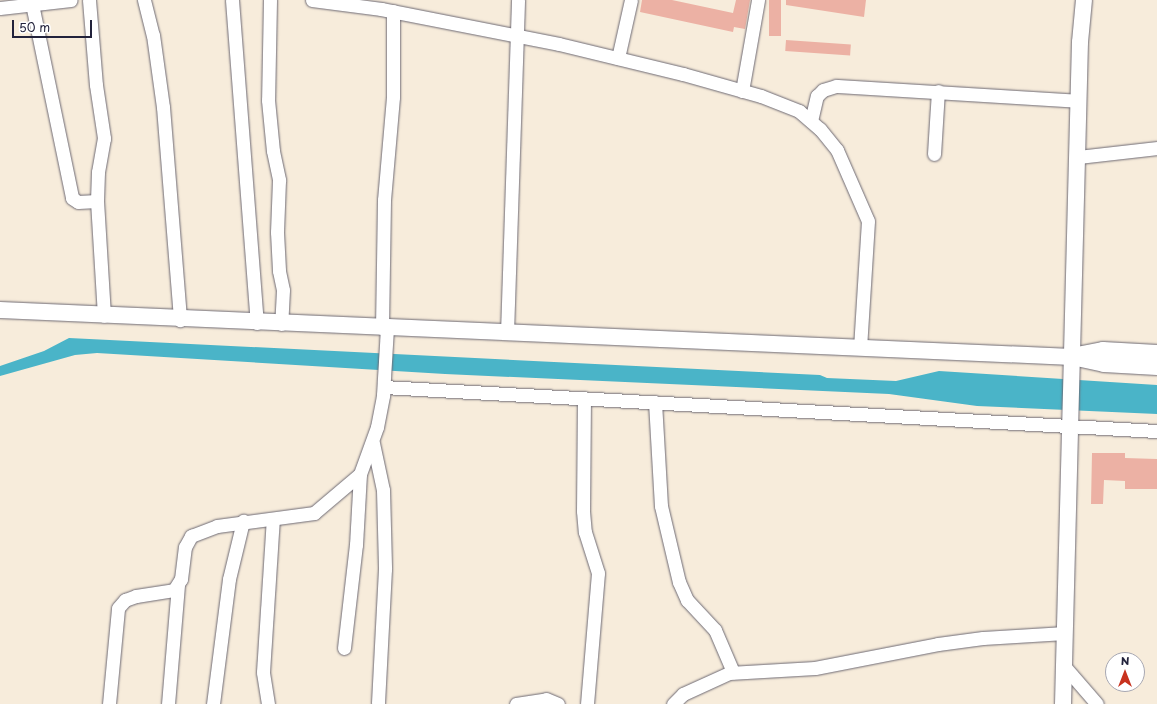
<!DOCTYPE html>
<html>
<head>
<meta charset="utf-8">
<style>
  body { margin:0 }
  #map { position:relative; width:1157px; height:704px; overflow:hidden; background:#f7ecdb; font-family:"Playpen Sans",sans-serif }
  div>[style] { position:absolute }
  .water>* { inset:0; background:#4ab4c8 }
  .building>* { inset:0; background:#ecb1a4; transform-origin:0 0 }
  .roads { filter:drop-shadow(0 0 1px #6d6973) drop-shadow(0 0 1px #6d6973) }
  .minor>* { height:13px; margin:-6.5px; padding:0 6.5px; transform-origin:6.5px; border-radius:6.5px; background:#fff }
  .major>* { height:16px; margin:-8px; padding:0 8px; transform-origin:8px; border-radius:8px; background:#fff }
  span { translate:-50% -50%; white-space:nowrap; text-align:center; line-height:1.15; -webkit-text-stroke:3.5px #fff; paint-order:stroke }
  .north { position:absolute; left:1105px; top:652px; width:40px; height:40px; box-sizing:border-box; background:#fff; border:1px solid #a7a7b1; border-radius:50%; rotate:0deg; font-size:11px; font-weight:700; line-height:16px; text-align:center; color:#22223b }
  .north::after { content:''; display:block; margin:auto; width:14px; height:18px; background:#c8321e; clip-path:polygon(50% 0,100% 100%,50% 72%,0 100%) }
  .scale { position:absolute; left:12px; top:20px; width:80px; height:18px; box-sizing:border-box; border:2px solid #22223b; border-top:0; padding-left:5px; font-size:12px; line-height:14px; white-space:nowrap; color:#22223b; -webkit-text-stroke:3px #fff; paint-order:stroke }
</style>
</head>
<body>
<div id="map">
  <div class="water">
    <i style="clip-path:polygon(69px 338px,820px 375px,827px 378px,896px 381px,939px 371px,1157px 385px,1157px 414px,977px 406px,889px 394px,445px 374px,97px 353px,75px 355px,0 376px,0 366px,44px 351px)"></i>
  </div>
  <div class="building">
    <i style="clip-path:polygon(642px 0,672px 0,733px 13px,736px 0,750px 0,745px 29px,734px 27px,733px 32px,640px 12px)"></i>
    <i style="left:769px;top:0;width:12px;height:36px"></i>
    <i style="clip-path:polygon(786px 0,866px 0,864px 17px,786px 5px)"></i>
    <i style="left:786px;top:40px;width:65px;height:11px;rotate:4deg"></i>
    <i style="clip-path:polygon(1092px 453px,1125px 453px,1125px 458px,1157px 459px,1157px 489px,1125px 489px,1125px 481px,1104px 480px,1103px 504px,1091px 504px)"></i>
  </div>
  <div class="roads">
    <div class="minor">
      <i style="left:89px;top:0;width:85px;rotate:85.3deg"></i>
      <i style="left:96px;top:85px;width:54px;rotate:81.4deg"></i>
      <i style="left:104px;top:138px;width:35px;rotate:100deg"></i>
      <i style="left:98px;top:172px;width:29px;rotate:92deg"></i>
      <i style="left:97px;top:201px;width:115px;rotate:86.5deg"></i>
      <i style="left:144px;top:0;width:36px;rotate:76deg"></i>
      <i style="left:153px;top:35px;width:73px;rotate:82.1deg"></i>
      <i style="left:163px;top:107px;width:214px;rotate:85.4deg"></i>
      <i style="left:232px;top:0;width:324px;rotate:85.6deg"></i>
      <i style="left:270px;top:0;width:100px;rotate:91.1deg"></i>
      <i style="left:268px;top:100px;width:51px;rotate:84.4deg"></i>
      <i style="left:273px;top:151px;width:30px;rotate:78deg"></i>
      <i style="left:279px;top:180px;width:52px;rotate:92.2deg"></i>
      <i style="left:277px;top:232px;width:39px;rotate:87deg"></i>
      <i style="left:279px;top:271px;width:19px;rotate:78deg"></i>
      <i style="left:283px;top:290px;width:34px;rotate:93deg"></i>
      <i style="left:312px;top:0;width:70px;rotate:7.4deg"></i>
      <i style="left:381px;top:9px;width:181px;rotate:11.1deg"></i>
      <i style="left:559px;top:44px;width:128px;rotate:13.6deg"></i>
      <i style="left:683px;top:74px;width:81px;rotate:15.8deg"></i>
      <i style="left:761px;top:96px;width:41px;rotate:21.5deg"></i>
      <i style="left:799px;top:111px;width:28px;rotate:41deg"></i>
      <i style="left:820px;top:129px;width:27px;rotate:51deg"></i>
      <i style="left:837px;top:150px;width:77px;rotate:66.4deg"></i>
      <i style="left:868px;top:221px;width:127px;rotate:93.6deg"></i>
      <i style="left:32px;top:4px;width:198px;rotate:78.3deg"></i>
      <i style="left:72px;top:198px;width:7px;rotate:34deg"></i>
      <i style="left:78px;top:202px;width:19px;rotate:-3deg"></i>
      <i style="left:0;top:8px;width:71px;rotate:-6.4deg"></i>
      <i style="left:618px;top:58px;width:59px;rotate:-77.4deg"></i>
      <i style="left:742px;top:91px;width:92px;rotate:-80deg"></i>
      <i style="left:811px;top:121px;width:26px;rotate:-77deg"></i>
      <i style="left:817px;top:96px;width:8px;rotate:-45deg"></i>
      <i style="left:823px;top:90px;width:14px;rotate:-17deg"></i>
      <i style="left:836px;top:86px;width:243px;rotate:3.5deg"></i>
      <i style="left:934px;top:154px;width:63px;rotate:-86.4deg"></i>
      <i style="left:1078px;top:157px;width:80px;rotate:-6.5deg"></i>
      <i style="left:382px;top:328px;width:128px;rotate:-89.1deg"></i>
      <i style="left:384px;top:200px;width:103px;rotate:-85deg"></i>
      <i style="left:393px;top:97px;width:86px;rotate:-90deg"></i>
      <i style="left:507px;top:333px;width:333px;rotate:-88.1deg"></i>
      <i style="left:384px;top:387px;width:774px;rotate:3.26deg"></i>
      <i style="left:584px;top:398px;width:113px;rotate:90.5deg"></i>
      <i style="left:583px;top:511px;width:21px;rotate:85deg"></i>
      <i style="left:585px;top:532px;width:43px;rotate:72.4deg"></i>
      <i style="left:598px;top:573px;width:131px;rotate:94.8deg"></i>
      <i style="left:655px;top:402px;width:104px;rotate:86.7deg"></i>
      <i style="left:661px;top:506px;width:78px;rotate:76.7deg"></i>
      <i style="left:679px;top:582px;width:20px;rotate:66deg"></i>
      <i style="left:687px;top:600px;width:41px;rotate:47deg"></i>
      <i style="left:715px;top:630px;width:46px;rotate:66.8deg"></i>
      <i style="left:373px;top:443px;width:48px;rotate:78deg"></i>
      <i style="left:383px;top:490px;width:79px;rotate:88.5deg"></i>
      <i style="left:385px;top:569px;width:134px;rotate:93deg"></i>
      <i style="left:344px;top:648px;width:104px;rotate:-83.4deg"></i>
      <i style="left:356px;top:545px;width:71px;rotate:-86.8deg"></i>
      <i style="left:1064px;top:666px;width:50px;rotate:49deg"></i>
      <i style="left:109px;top:704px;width:96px;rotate:-84.6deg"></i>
      <i style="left:118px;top:608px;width:11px;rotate:-49deg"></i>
      <i style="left:125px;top:600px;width:12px;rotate:-20deg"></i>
      <i style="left:136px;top:596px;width:38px;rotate:-9deg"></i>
      <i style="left:174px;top:590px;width:13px;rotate:-58deg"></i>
      <i style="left:181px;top:579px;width:32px;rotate:-83deg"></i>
      <i style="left:185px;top:547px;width:13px;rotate:-61deg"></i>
      <i style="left:191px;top:536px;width:28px;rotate:-21deg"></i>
      <i style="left:217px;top:526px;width:98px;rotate:-7.6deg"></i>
      <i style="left:314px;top:513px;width:60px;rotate:-40.3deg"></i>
      <i style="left:360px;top:474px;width:50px;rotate:-70.1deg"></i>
      <i style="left:377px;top:427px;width:33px;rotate:-79deg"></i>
      <i style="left:383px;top:395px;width:67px;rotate:-86.6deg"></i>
      <i style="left:168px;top:704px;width:120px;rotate:-85.2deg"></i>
      <i style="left:213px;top:704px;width:126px;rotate:-82.7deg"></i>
      <i style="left:229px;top:579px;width:60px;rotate:-76.4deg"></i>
      <i style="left:268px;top:704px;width:32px;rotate:-99deg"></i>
      <i style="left:263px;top:672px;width:153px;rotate:-86.3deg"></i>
      <i style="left:516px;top:704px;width:30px;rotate:-9deg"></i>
      <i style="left:546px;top:699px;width:13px;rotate:23deg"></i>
      <i style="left:673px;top:704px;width:14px;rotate:-45deg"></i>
      <i style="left:683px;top:694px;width:51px;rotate:-24.5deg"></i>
      <i style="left:729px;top:673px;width:86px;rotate:-3.3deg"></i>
      <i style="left:815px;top:668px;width:125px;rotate:-11deg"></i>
      <i style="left:938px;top:644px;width:45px;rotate:-7.6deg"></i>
      <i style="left:983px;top:638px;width:82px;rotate:-3.5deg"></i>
    </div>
    <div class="major">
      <i style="left:0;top:310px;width:1073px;rotate:2.51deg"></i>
      <i style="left:1072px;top:357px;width:33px;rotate:12deg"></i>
      <i style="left:1104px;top:364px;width:53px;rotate:3.2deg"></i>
      <i style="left:1077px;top:355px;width:26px;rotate:-11deg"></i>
      <i style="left:1103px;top:350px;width:54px;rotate:3.2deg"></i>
      <i style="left:1063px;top:704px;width:662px;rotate:-88.53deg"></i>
      <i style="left:1080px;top:42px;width:42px;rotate:-84.6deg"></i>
    </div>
  </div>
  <div class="north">N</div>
  <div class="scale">50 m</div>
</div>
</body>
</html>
